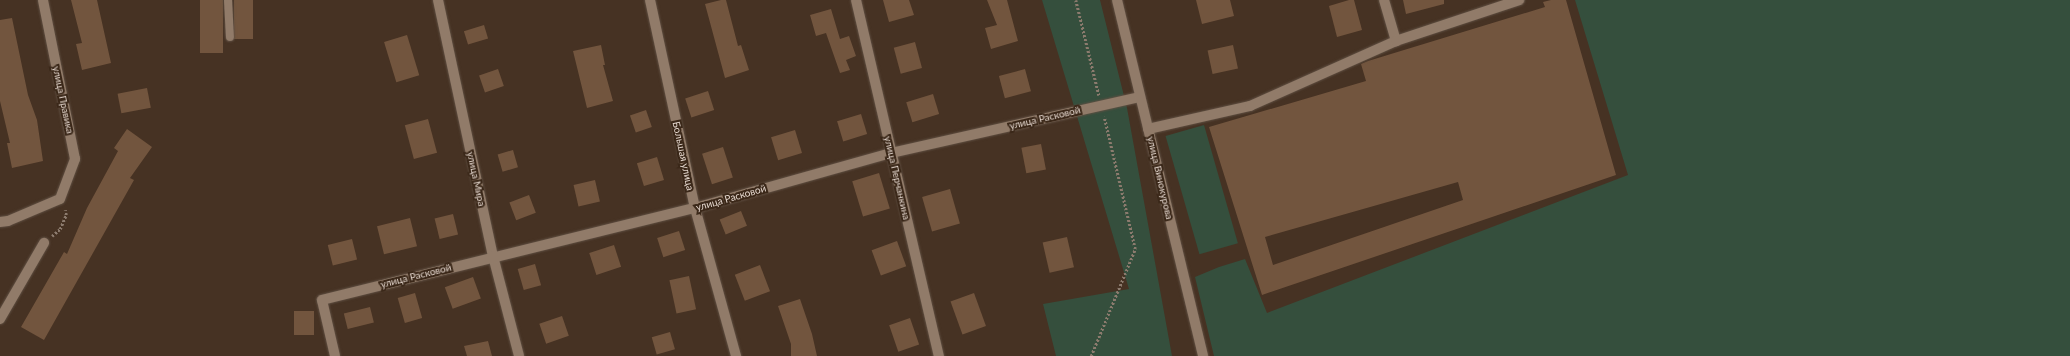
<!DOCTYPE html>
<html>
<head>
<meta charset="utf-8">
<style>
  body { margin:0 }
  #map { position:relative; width:2070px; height:356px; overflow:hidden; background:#463223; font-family:Lato,sans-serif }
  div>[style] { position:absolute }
  .green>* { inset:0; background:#354f3d; transform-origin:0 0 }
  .building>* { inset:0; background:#72553e; transform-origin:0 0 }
  .path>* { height:2.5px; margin-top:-1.25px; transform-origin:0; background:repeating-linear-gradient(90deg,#8c7b6e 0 2px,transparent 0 4px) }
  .roads { filter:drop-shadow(0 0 1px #5f4f42) drop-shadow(0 0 1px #5f4f42) }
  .lane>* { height:8px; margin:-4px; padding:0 4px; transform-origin:4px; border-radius:4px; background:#917b69 }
  .street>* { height:10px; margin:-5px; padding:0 5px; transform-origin:5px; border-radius:5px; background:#917b69 }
  .secondary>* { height:10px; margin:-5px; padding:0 5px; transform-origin:5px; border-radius:5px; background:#917b69 }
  span { translate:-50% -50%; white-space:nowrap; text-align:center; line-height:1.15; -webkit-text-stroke:4px #3b2819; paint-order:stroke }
  .street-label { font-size:10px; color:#e6d9d0 }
</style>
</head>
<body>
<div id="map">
  <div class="green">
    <i style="clip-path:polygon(1042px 0,1100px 0,1127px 108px,1172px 356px,1056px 356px,1043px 304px,1129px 289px)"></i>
    <i style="clip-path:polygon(1575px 0,2070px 0,2070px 356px,1214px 356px,1195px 277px,1219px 267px,1245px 259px,1267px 313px,1628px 175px)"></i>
    <i style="left:1204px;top:125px;width:123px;height:40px;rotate:74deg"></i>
  </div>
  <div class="building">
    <i style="clip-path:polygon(71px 0,97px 0,111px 63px,82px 70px,76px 44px,82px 43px)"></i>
    <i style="left:200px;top:0;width:23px;height:53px"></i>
    <i style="left:234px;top:0;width:19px;height:39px"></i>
    <i style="clip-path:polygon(721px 0,726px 0,738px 46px,741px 45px,749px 70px,725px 78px,705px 4px)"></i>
    <i style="clip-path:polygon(883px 0,909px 0,914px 15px,889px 22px)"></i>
    <i style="clip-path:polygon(987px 0,1007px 0,1018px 41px,991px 49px,985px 28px,997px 25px)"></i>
    <i style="clip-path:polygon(1196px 0,1230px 0,1234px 16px,1202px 24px)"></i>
    <i style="clip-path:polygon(1349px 0,1354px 0,1362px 30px,1337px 37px,1329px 6px)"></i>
    <i style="clip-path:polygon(1403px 0,1444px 0,1444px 4px,1406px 14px)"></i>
    <i style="clip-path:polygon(evenodd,1551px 0,1566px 0,1616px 175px,1262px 295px,1209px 127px,1366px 81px,1361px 64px,1368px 61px,1545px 7px,1543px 2px,1551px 0,1458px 182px,1463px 200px,1273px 265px,1265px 237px,1458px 182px)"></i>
    <i style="clip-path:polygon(831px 9px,840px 39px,849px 36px,856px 56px,846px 60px,850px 70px,840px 73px,826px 33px,816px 36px,810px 15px)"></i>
    <i style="clip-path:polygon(12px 18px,28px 95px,37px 120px,43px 161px,12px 168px,7px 143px,10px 143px,0 101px,0 20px)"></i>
    <i style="left:484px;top:25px;width:14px;height:21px;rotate:73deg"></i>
    <i style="left:407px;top:35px;width:42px;height:24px;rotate:73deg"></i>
    <i style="left:915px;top:42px;width:27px;height:22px;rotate:75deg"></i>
    <i style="clip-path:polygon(601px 45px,605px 65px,603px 65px,613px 101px,587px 108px,573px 51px)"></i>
    <i style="left:1233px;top:45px;width:24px;height:26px;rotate:78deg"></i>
    <i style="left:498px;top:69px;width:18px;height:20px;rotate:71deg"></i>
    <i style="left:1025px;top:69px;width:23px;height:27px;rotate:75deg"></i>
    <i style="left:147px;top:88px;width:20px;height:30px;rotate:79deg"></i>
    <i style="left:708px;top:91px;width:20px;height:24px;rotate:72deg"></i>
    <i style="left:933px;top:94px;width:21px;height:28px;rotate:73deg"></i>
    <i style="left:646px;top:110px;width:18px;height:17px;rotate:71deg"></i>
    <i style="left:861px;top:114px;width:21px;height:25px;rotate:73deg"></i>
    <i style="left:428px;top:119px;width:35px;height:24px;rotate:75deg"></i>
    <i style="clip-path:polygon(127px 129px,152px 147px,130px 178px,134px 180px,44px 340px,21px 327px,64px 252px,67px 254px,87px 208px,118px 151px,114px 148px)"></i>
    <i style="left:795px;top:130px;width:24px;height:25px;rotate:73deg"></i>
    <i style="left:1041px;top:144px;width:26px;height:20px;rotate:79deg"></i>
    <i style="left:723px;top:147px;width:32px;height:22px;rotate:72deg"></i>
    <i style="left:513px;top:150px;width:18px;height:16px;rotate:74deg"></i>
    <i style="left:657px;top:157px;width:24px;height:21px;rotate:73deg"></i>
    <i style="left:879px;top:173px;width:37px;height:28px;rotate:73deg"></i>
    <i style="left:595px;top:180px;width:22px;height:22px;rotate:77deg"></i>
    <i style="left:950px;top:189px;width:36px;height:29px;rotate:74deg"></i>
    <i style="left:529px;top:195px;width:19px;height:21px;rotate:69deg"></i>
    <i style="left:741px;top:211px;width:16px;height:23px;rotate:68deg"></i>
    <i style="left:453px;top:214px;width:21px;height:19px;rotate:76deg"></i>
    <i style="left:410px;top:218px;width:29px;height:34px;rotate:76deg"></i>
    <i style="left:679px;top:231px;width:20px;height:23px;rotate:72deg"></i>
    <i style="left:1067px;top:237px;width:31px;height:25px;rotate:77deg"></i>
    <i style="left:352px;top:239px;width:21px;height:25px;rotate:76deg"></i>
    <i style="left:897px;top:241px;width:27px;height:27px;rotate:70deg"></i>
    <i style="left:614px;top:245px;width:23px;height:26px;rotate:72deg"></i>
    <i style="left:535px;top:264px;width:22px;height:18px;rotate:74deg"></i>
    <i style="left:760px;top:265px;width:28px;height:27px;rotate:69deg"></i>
    <i style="left:689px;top:276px;width:34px;height:20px;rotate:78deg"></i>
    <i style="left:473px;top:277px;width:23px;height:30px;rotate:70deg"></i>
    <i style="left:415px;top:293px;width:26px;height:18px;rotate:74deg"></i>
    <i style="left:974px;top:293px;width:35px;height:25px;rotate:70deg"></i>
    <i style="clip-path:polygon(800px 299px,812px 334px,817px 356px,791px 356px,791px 344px,778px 306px)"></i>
    <i style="left:370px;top:307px;width:16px;height:27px;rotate:76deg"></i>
    <i style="left:314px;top:311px;width:24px;height:20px;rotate:90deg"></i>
    <i style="left:562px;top:316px;width:21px;height:24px;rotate:71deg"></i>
    <i style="left:910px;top:318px;width:28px;height:22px;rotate:71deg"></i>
    <i style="left:670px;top:332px;width:18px;height:19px;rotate:74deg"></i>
    <i style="clip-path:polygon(488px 341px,492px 356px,467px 356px,464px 346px)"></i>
  </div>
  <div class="path">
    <i style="left:1076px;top:0;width:98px;rotate:76.4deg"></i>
    <i style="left:52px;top:236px;width:11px;rotate:-41deg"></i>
    <i style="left:60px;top:229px;width:15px;rotate:-67deg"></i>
    <i style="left:66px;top:215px;width:5px;rotate:-101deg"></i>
    <i style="left:1091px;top:356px;width:116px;rotate:-67.6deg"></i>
    <i style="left:1135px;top:249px;width:136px;rotate:-103.2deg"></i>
  </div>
  <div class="roads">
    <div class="lane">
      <i style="left:228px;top:0;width:37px;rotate:87deg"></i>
    </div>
    <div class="street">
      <i style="left:438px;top:0;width:262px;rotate:77.9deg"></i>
      <i style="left:493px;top:256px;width:103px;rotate:75.4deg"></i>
      <i style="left:650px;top:0;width:213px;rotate:77.8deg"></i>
      <i style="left:695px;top:208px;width:154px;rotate:74.5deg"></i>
      <i style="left:856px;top:0;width:366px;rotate:76.9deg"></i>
      <i style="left:1384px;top:0;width:43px;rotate:73.7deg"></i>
      <i style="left:1148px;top:129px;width:105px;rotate:-12.7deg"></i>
      <i style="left:1250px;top:106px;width:160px;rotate:-24deg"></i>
      <i style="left:1396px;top:41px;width:130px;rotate:-18.4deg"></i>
      <i style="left:0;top:222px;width:8px;rotate:-7deg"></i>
      <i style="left:8px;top:221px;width:56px;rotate:-22.9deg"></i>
      <i style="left:60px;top:199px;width:43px;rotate:-69.4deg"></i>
      <i style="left:75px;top:159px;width:162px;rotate:-101.4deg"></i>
      <i style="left:0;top:319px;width:88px;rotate:-59.9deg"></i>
      <i style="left:335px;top:356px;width:57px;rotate:-103.1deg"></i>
      <i style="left:322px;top:300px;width:384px;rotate:-13.9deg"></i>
      <i style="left:695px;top:208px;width:204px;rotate:-15.7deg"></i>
      <i style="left:891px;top:153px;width:255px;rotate:-12.7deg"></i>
    </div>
    <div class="secondary">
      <i style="left:1117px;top:0;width:366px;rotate:76.4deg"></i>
    </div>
  </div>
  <div class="street-label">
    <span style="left:63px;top:100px;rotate:78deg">улица Правика</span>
    <span style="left:1045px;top:118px;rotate:-13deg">улица Расковой</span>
    <span style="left:683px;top:156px;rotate:78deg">Большая улица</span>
    <span style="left:897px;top:178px;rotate:77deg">улица Перчанкина</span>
    <span style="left:1160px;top:178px;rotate:77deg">улица Винокурова</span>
    <span style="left:476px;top:179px;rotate:78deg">улица Мира</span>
    <span style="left:731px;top:198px;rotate:-16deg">улица Расковой</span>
    <span style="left:416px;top:276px;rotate:-14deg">улица Расковой</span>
  </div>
</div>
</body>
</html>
